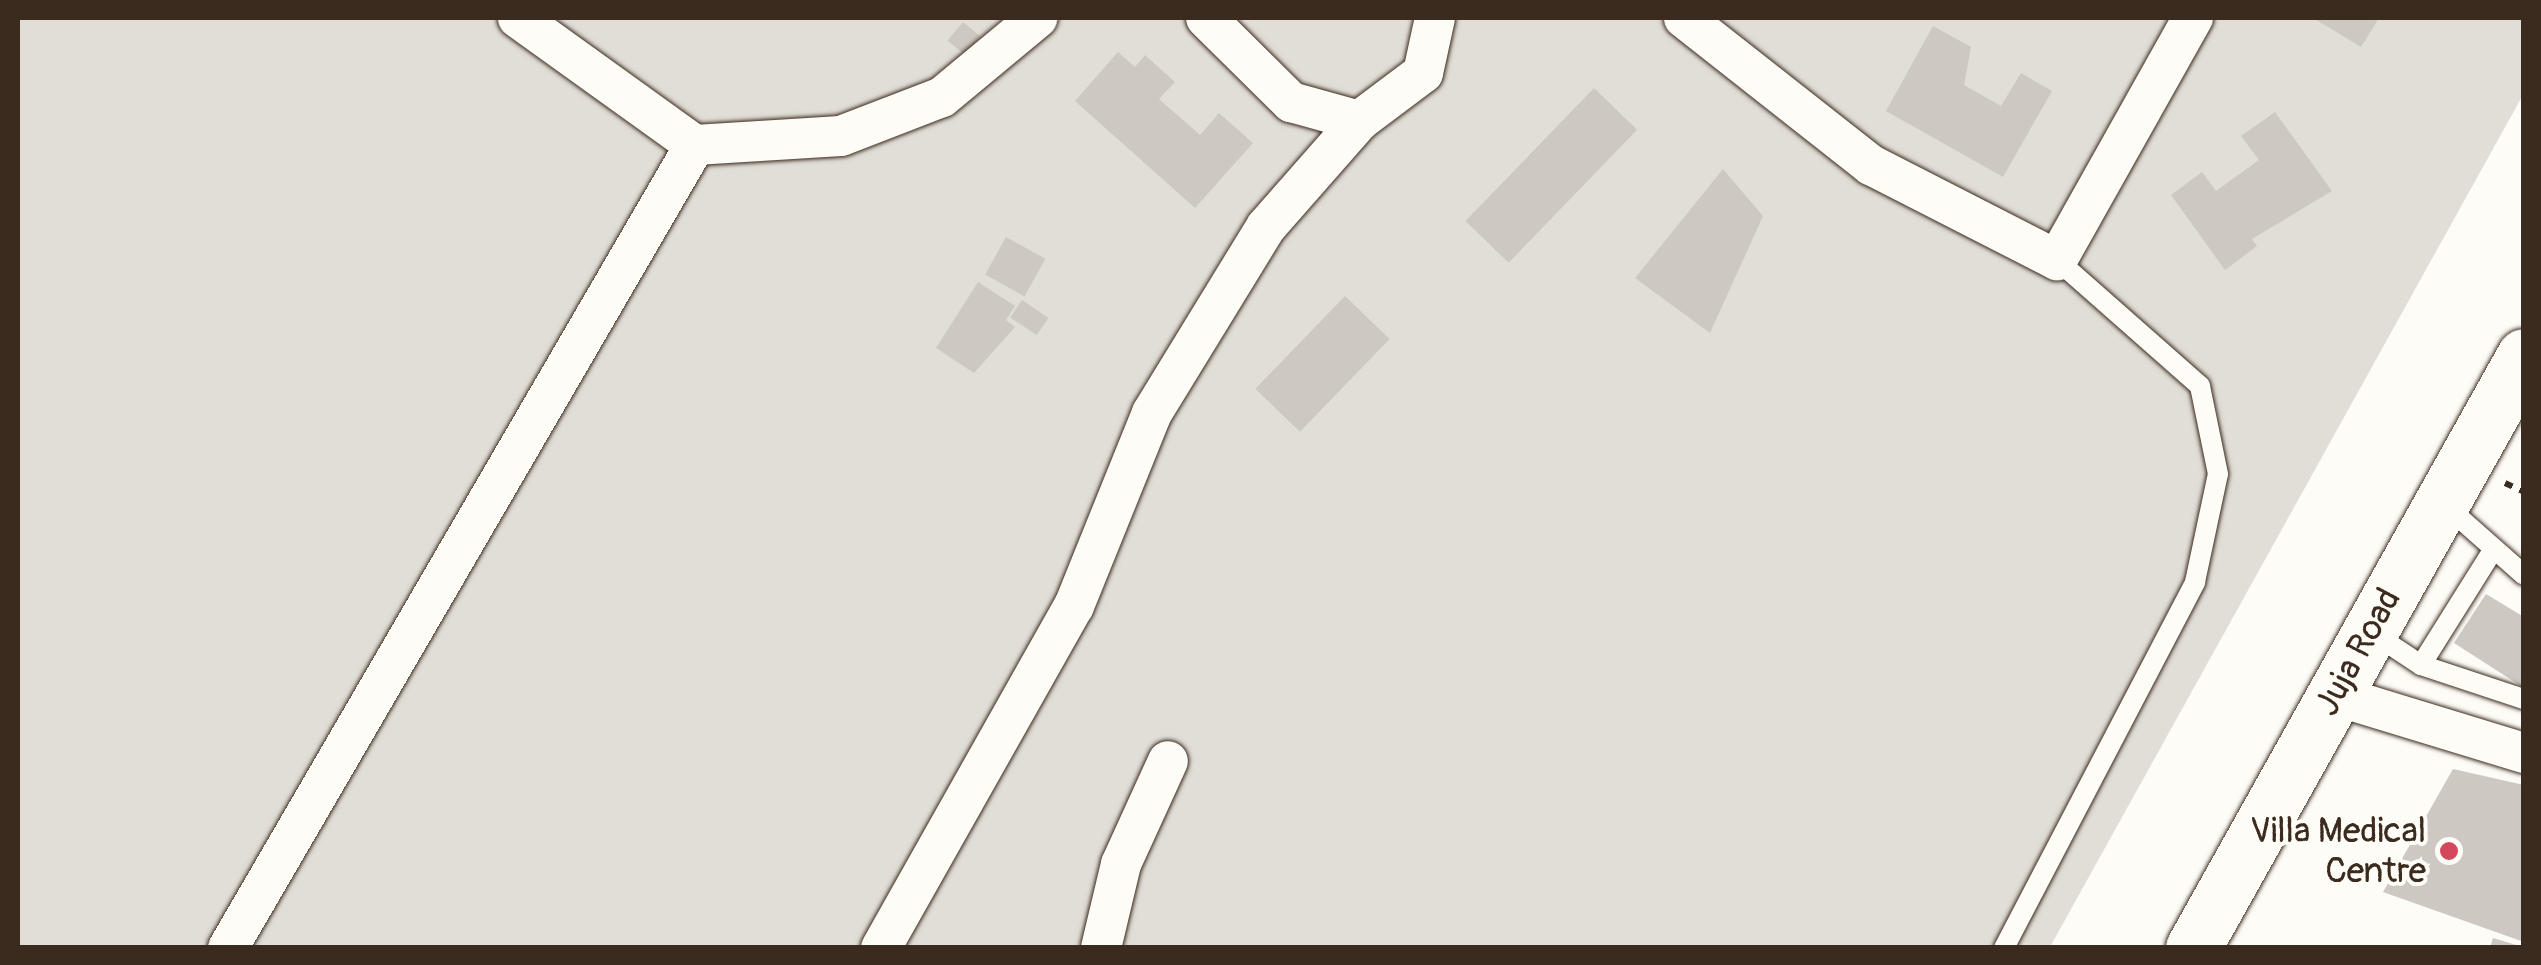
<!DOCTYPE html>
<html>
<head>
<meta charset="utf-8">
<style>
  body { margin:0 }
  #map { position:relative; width:2541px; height:965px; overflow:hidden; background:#fdfcf7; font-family:Pangolin,sans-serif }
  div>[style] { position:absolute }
  .green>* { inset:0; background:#e1ded7 }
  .building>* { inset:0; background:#cdc8c2; transform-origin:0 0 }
  .path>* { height:6px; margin-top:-3px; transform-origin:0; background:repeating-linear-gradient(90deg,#3b2a1e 0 8px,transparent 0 16px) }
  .roads { filter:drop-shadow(0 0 2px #3b2a1e) drop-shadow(0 0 2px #3b2a1e) }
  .service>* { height:20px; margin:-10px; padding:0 10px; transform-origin:10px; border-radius:10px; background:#fdfcf7 }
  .minor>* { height:40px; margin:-20px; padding:0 20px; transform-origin:20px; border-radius:20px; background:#fdfcf7 }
  .secondary>* { height:55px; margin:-27.5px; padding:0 27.5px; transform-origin:27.5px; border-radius:27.5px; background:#fdfcf7 }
  .dots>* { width:28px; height:28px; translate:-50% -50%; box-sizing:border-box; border:5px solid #fdfcf7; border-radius:50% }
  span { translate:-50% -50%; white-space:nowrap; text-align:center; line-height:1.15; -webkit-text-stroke:8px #fdfcf7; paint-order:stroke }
  .street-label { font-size:35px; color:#3b2a1e }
  .poi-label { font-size:35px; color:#3b2a1e }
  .right { translate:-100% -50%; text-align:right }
  .frame { position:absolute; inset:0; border:20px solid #3b2a1e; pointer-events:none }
</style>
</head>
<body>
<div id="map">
  <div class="green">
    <i style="clip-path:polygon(18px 18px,2523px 18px,2524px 93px,2050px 947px,18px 948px)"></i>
  </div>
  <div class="building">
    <i style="clip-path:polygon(2313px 18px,2379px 18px,2361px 47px)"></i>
    <i style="left:963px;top:22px;width:23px;height:24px;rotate:40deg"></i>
    <i style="clip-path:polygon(1933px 26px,1971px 47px,1964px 85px,2001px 106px,2021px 73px,2052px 91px,2003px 177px,1886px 111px)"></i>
    <i style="clip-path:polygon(1118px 52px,1135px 67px,1145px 55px,1175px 82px,1159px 99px,1200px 135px,1219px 113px,1253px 143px,1195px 208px,1075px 101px)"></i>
    <i style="left:1594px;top:88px;width:60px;height:185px;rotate:44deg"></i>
    <i style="clip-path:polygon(2275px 112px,2332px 191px,2252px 239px,2257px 246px,2225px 270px,2171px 195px,2202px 172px,2216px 191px,2259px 160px,2241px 136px)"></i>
    <i style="clip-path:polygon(1723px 169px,1763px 216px,1710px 333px,1635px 278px)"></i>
    <i style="left:1006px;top:237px;width:45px;height:43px;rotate:29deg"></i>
    <i style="clip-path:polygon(978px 282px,1015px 306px,1006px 320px,1015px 327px,974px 373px,936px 348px)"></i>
    <i style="left:1345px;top:296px;width:62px;height:129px;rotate:44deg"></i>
    <i style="left:1022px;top:300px;width:32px;height:21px;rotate:34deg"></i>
    <i style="clip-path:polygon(2486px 594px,2524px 617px,2524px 688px,2454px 643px)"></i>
    <i style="clip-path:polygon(2453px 769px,2524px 785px,2524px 942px,2383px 892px)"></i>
    <i style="clip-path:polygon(2493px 938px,2523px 947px,2523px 948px,2490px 948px)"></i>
  </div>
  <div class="path">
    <i style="left:2505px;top:483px;width:21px;rotate:25deg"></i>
  </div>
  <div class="roads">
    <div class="service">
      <i style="left:2446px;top:506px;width:104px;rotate:41.5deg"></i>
      <i style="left:2371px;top:632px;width:60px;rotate:33.4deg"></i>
      <i style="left:2421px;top:665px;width:108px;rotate:18.3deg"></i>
      <i style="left:2421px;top:665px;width:136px;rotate:-57.9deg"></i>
      <i style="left:2004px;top:948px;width:413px;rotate:-62.4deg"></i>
      <i style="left:2195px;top:582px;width:110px;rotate:-78deg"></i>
      <i style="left:2218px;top:474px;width:90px;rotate:-101.6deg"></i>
      <i style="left:2200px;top:386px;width:191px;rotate:-138.6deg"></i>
    </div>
    <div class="minor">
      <i style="left:518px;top:18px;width:218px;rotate:35.7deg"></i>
      <i style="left:1206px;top:18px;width:120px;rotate:44.7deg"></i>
      <i style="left:1291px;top:102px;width:71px;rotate:15.6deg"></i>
      <i style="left:1359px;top:121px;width:80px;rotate:-36.9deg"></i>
      <i style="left:1423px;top:73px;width:56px;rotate:-77.7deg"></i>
      <i style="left:1684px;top:18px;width:238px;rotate:38.2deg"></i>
      <i style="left:1871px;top:165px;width:209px;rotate:27.1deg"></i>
      <i style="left:2057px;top:260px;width:278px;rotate:-60.7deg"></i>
      <i style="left:2334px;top:695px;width:199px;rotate:17deg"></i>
      <i style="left:228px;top:948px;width:929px;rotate:-59.82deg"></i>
      <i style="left:695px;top:145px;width:146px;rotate:-3.5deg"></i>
      <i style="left:841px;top:136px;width:108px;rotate:-21.1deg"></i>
      <i style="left:942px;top:97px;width:124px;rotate:-39.7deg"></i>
      <i style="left:881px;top:948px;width:393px;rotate:-60.6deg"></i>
      <i style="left:1074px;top:606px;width:208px;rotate:-68deg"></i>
      <i style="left:1152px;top:413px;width:218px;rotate:-58.5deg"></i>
      <i style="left:1266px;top:227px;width:141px;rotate:-48.7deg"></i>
      <i style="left:1101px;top:948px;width:86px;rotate:-76.6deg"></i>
      <i style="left:1121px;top:864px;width:113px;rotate:-65.5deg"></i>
    </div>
    <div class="secondary">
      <i style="left:2193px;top:948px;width:678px;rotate:-60.79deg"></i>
    </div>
  </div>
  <div class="dots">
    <i style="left:2449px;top:851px;background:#d1495b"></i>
  </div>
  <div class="street-label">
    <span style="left:2358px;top:652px;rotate:-61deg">Juja Road</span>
  </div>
  <div class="poi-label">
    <span class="right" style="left:2426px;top:851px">Villa Medical<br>Centre</span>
  </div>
  <div class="frame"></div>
</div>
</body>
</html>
